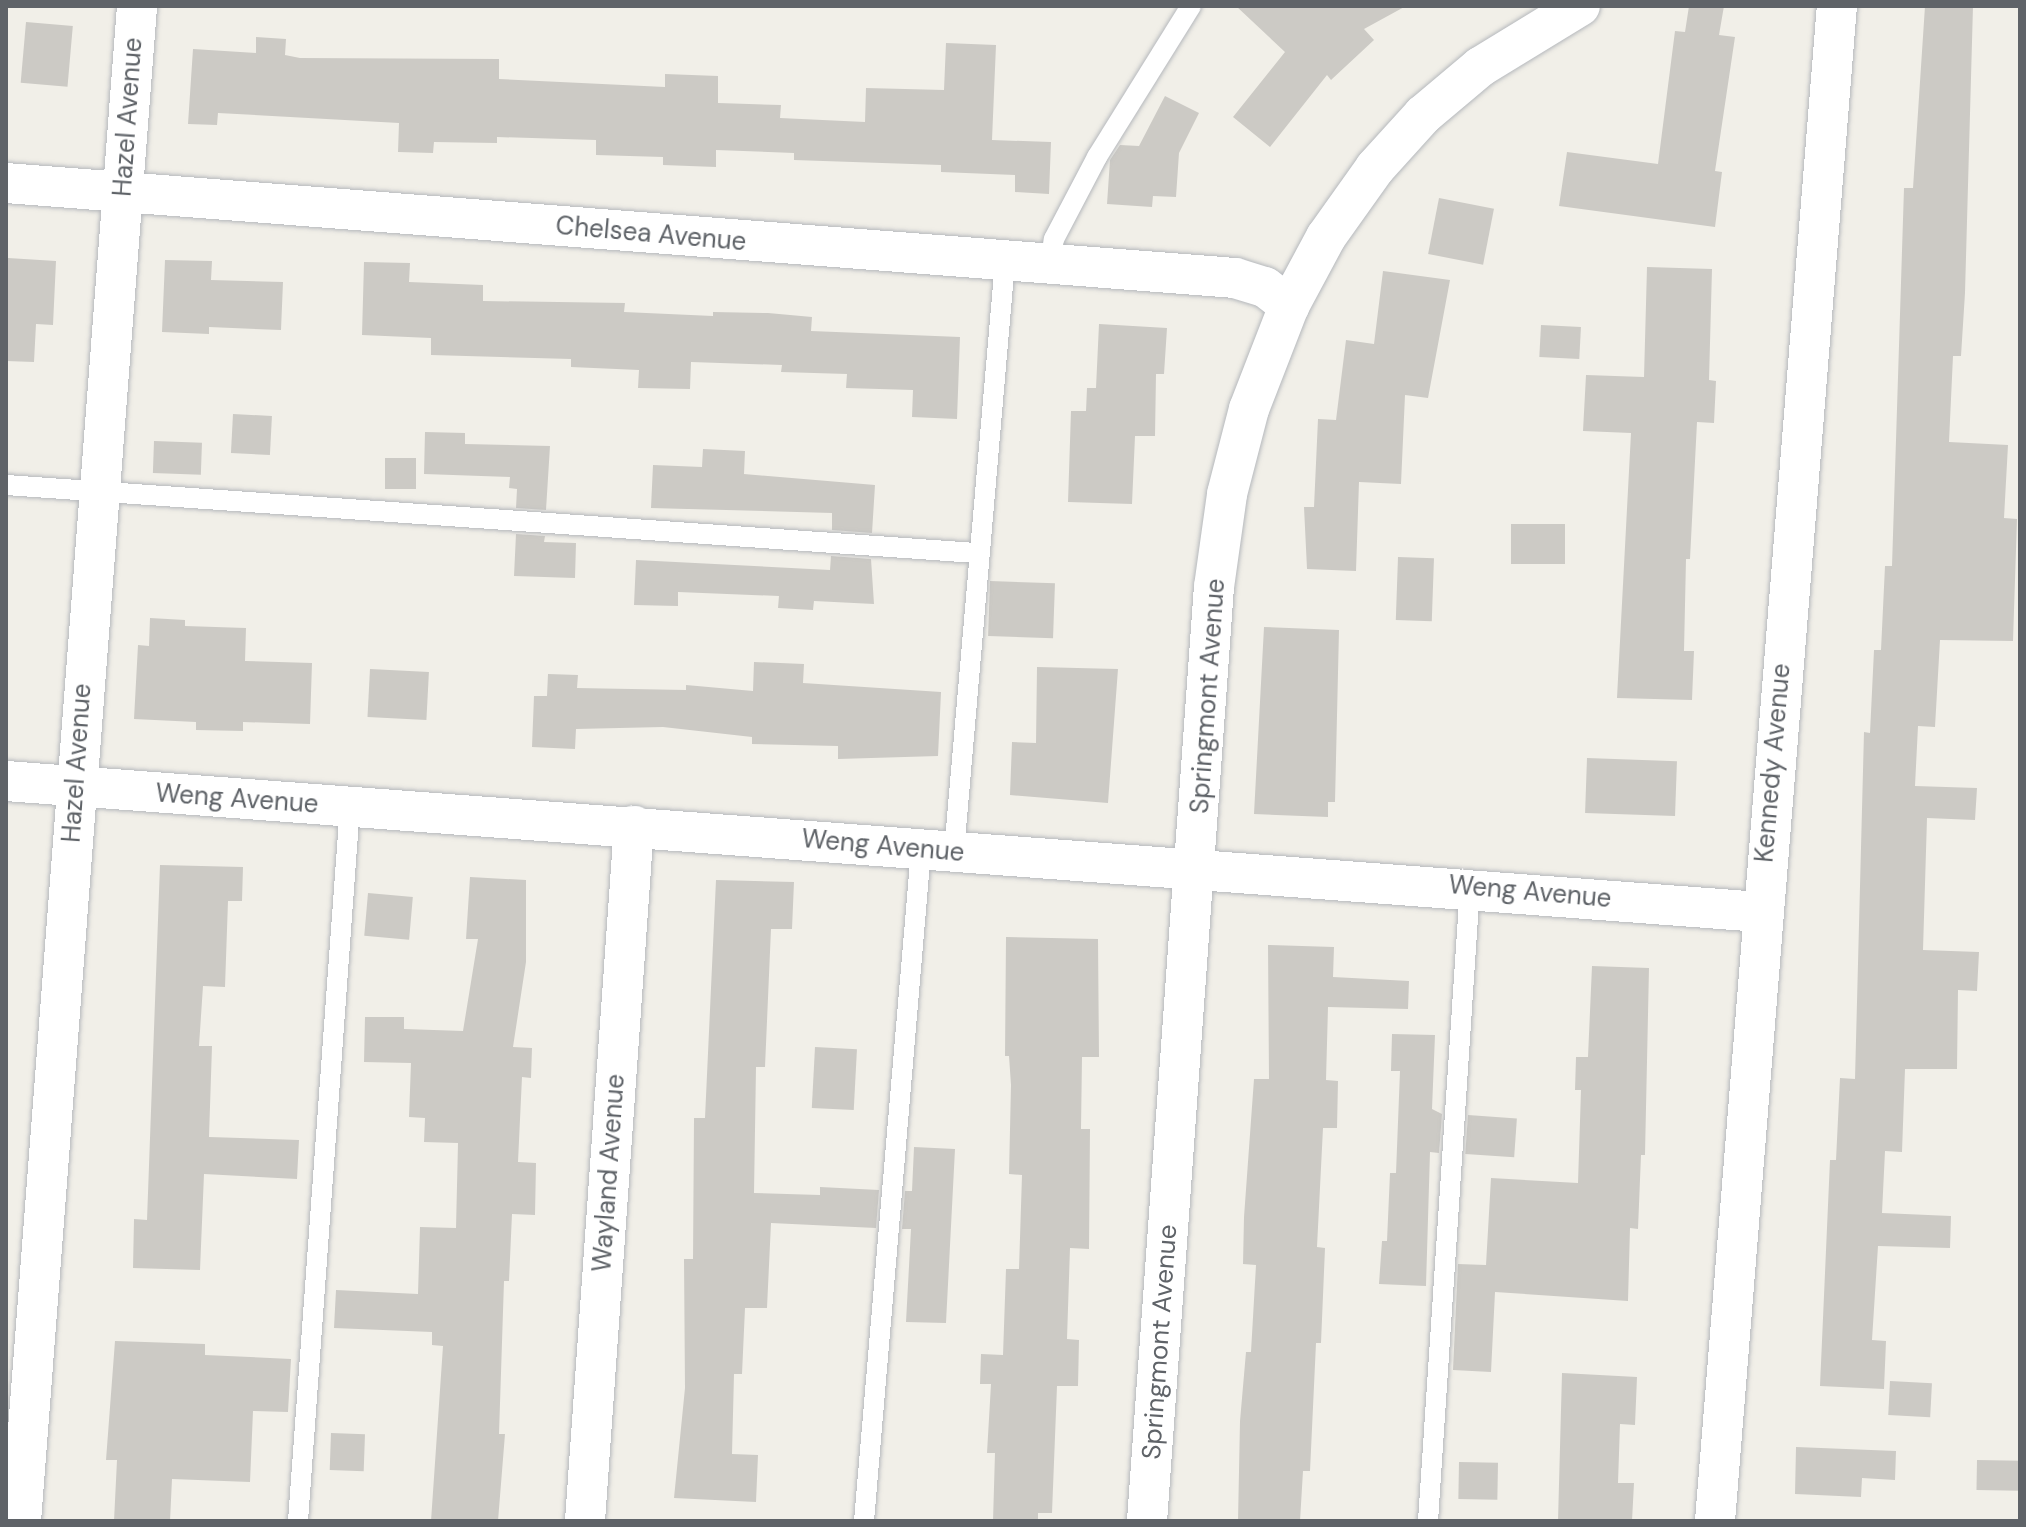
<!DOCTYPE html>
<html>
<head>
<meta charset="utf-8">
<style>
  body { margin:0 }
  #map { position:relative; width:2026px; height:1527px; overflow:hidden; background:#f1efe8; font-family:"DM Sans",sans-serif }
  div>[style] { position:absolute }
  .building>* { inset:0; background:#cccac5; transform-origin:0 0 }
  .roads { filter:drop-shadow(0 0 2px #b5b8bc) drop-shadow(0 0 2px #b5b8bc) }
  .service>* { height:20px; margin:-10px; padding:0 10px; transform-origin:10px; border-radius:10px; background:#fff }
  .minor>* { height:40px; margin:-20px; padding:0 20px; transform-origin:20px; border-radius:20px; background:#fff }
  span { translate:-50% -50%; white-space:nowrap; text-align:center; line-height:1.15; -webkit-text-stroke:6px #fff; paint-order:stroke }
  .street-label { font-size:26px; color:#5f6368 }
  .frame { position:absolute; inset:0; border:8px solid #5f6368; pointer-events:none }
</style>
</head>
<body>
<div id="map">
  <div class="building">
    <i style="clip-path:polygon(1236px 6px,1406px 6px,1364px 29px,1374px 40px,1331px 80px,1327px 75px,1270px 147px,1233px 117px,1285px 52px)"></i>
    <i style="clip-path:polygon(1689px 6px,1724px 6px,1719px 35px,1735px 37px,1715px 171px,1722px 172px,1715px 227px,1559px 206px,1567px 152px,1658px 164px,1675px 31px,1685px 32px)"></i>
    <i style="clip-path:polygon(1925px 6px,1973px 6px,1965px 293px,1961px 356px,1953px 356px,1949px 442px,2008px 445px,2004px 518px,2017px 519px,2013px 641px,1940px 640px,1935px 727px,1918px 726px,1915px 786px,1977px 788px,1975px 820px,1927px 818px,1923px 950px,1979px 952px,1977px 991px,1958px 990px,1957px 1069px,1905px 1069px,1902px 1152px,1885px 1151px,1882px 1213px,1951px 1216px,1950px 1248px,1878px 1246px,1872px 1340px,1886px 1341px,1884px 1389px,1820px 1386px,1830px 1160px,1836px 1160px,1840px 1078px,1855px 1079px,1864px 732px,1870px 733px,1874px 650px,1881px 650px,1885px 566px,1892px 566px,1904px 188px,1913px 188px)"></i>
    <i style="left:26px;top:22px;width:47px;height:61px;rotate:5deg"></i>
    <i style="clip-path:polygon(256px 37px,286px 39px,285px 55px,300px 58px,499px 59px,499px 79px,665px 87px,665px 74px,718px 76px,718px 103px,781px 105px,780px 118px,865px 122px,866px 88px,944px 90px,946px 43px,996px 45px,992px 140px,1051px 142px,1049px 194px,1015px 192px,1015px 175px,941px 172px,941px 165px,794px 160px,794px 153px,716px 150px,716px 167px,663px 165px,663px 157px,596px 155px,596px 140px,497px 137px,497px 143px,434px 142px,433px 153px,398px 152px,399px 123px,218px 113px,217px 125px,188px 124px,193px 49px,256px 53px)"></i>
    <i style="clip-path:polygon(1165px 96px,1199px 113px,1179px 153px,1176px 197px,1153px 196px,1152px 207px,1107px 204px,1110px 160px,1120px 145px,1139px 146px)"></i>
    <i style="left:1439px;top:198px;width:56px;height:57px;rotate:11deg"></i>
    <i style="clip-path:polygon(8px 258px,56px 261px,53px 325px,36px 324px,34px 362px,6px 361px)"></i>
    <i style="clip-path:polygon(165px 260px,212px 261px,211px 280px,283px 282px,281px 330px,209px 327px,209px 334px,162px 332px)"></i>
    <i style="clip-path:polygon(364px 262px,410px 263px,409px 282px,483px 285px,483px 301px,625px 303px,624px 312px,713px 316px,713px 312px,768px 313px,812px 317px,811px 331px,960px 337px,957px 419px,912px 417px,913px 390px,846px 388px,847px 374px,781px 372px,782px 365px,691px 362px,690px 389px,638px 388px,639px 370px,571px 367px,571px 359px,431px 355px,431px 338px,362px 335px)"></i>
    <i style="clip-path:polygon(1647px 267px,1712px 269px,1709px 380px,1716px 381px,1714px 423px,1697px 422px,1690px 559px,1686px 559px,1684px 651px,1694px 651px,1692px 700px,1617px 698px,1631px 433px,1583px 431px,1586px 375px,1644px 377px)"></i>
    <i style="clip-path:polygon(1383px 271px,1450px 280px,1428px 398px,1405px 395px,1401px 484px,1359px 482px,1356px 571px,1307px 569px,1304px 507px,1314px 507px,1318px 419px,1336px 420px,1346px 340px,1374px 344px)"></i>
    <i style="clip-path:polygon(1099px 324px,1167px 328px,1164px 374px,1156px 374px,1155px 436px,1135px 436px,1132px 504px,1068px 502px,1071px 411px,1086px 411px,1087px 388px,1096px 388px)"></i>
    <i style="left:1541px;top:325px;width:40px;height:32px;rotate:3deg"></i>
    <i style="left:233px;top:414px;width:39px;height:39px;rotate:3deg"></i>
    <i style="clip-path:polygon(425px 432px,465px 433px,465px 444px,550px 446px,546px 510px,516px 508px,517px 489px,509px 488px,510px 477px,424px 474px)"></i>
    <i style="left:154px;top:441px;width:48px;height:32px;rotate:2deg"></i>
    <i style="clip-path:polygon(703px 449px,745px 451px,744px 474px,875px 485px,872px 533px,832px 530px,832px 513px,651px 508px,653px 465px,702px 467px)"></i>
    <i style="left:385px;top:458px;width:31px;height:31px"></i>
    <i style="left:1511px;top:524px;width:54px;height:40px"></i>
    <i style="clip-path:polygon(516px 534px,545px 536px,544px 542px,576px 543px,575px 578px,514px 576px)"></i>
    <i style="clip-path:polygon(831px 556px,871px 559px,874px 604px,814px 601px,813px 610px,778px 608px,779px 596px,678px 592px,678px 606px,634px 605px,636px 560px,830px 570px)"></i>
    <i style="left:1398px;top:557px;width:36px;height:63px;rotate:2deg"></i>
    <i style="left:990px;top:581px;width:65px;height:55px;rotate:2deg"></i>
    <i style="clip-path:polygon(150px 618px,185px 620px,185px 626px,246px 628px,245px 661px,312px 663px,310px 724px,243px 722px,243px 731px,196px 730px,196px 722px,134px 719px,138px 645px,149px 646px)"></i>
    <i style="clip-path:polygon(1264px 627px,1339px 630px,1335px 802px,1328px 802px,1328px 817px,1254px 814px)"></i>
    <i style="clip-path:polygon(754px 662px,804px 664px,803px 683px,941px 692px,938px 756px,838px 759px,838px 746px,752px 744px,752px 737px,663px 727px,576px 729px,575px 749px,532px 747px,534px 696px,547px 696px,548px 674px,578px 675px,577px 688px,686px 690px,686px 685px,753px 691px)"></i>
    <i style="clip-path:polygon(1037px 667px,1118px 669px,1108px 803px,1010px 795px,1012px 742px,1036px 743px)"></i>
    <i style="left:370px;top:669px;width:59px;height:48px;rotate:3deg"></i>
    <i style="left:1587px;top:758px;width:90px;height:55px;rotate:2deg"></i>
    <i style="clip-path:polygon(160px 865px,243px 867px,242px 901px,228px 901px,225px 987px,203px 986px,199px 1046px,212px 1046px,209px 1137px,299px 1140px,297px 1179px,204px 1174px,200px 1270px,133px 1268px,134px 1219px,147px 1220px)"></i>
    <i style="clip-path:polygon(470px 877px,526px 880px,526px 962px,513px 1047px,532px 1048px,531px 1078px,522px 1077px,518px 1162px,536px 1163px,535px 1215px,512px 1214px,509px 1281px,504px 1281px,499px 1434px,505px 1434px,498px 1521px,431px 1521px,443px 1346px,432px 1345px,432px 1332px,334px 1328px,336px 1290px,418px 1294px,420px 1227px,456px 1228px,458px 1143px,424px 1142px,425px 1118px,409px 1117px,411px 1063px,364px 1062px,365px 1017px,404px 1017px,404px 1029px,463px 1031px,478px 939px,466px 939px)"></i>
    <i style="clip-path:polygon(716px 880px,794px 882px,792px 929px,771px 929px,765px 1067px,756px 1067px,754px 1193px,820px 1195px,820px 1187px,879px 1190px,876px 1228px,771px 1223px,767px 1308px,745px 1308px,742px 1374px,734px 1374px,732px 1454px,758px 1455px,756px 1502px,674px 1498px,685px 1388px,684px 1259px,693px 1259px,694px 1118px,705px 1118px)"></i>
    <i style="left:368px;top:893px;width:45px;height:43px;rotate:5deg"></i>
    <i style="clip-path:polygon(1006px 937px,1098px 939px,1099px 1057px,1082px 1057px,1081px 1129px,1090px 1129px,1089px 1249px,1070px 1248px,1067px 1339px,1079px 1340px,1078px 1386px,1057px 1386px,1052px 1513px,1038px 1513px,1038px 1521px,993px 1521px,995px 1453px,987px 1453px,991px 1384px,980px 1384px,981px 1354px,1003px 1355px,1006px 1269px,1019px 1269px,1022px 1175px,1009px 1174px,1011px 1085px,1009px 1056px,1005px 1056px)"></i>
    <i style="clip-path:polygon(1268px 945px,1334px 947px,1333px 977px,1409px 981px,1408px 1009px,1328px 1007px,1326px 1080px,1338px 1081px,1337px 1128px,1323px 1128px,1317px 1247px,1325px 1248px,1321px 1343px,1316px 1343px,1310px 1471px,1303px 1471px,1300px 1521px,1238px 1521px,1240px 1421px,1246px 1352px,1251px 1352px,1256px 1265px,1243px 1264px,1244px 1217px,1254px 1079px,1269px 1079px)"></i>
    <i style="clip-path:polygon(1592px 966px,1649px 968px,1645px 1155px,1641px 1155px,1638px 1229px,1630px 1228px,1628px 1301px,1495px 1292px,1491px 1372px,1453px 1370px,1458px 1264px,1486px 1265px,1491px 1178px,1578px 1183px,1581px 1090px,1575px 1090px,1576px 1057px,1588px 1057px)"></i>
    <i style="clip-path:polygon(1392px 1034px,1435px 1035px,1432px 1109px,1442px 1114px,1439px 1153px,1430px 1152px,1426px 1286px,1379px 1284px,1382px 1241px,1387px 1241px,1390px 1173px,1396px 1173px,1400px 1071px,1391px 1071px)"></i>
    <i style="left:815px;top:1047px;width:42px;height:61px;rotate:3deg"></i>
    <i style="left:1468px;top:1115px;width:49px;height:39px;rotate:4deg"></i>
    <i style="clip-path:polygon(914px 1147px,955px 1149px,946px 1323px,906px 1322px,911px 1229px,902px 1229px,905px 1191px,912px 1191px)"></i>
    <i style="clip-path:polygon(115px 1341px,205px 1344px,205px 1355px,291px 1359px,288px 1412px,253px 1411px,250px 1482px,172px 1479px,170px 1521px,114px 1521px,117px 1460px,106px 1460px)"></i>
    <i style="clip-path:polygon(1562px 1373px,1637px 1377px,1635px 1425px,1620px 1424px,1618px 1483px,1634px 1483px,1632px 1521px,1558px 1521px)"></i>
    <i style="left:1890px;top:1381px;width:42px;height:34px;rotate:3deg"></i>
    <i style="left:331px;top:1433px;width:34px;height:37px;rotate:2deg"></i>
    <i style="clip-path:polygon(1796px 1447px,1896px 1451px,1895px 1480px,1862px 1478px,1861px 1497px,1795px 1494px)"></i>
    <i style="left:1977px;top:1460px;width:43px;height:30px;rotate:1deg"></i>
    <i style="left:1459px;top:1462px;width:39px;height:37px;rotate:1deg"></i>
  </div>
  <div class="roads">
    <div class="service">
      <i style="left:1050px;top:266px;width:27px;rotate:-82deg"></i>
      <i style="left:1054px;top:239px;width:93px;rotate:-62.3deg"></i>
      <i style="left:1097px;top:157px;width:178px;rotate:-58.1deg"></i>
      <i style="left:6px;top:485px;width:973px;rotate:4.01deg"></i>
      <i style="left:954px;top:852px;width:592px;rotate:-85.06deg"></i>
      <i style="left:298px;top:1521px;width:717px;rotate:-85.84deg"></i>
      <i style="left:864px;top:1521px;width:673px;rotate:-85.14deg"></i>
      <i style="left:1428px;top:1521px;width:635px;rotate:-86.21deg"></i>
    </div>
    <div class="minor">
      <i style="left:6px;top:183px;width:1233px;rotate:4.42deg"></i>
      <i style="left:1235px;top:278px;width:31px;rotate:17deg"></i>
      <i style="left:1265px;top:287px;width:31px;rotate:38deg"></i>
      <i style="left:6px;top:781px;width:1760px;rotate:4.27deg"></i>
      <i style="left:21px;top:1521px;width:1519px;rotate:-85.62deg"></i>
      <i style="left:585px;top:1521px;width:697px;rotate:-85.97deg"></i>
      <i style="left:1147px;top:1521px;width:936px;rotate:-85.9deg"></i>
      <i style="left:1214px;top:587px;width:94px;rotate:-82deg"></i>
      <i style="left:1227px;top:494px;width:88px;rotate:-75.5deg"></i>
      <i style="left:1249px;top:409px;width:110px;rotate:-68.8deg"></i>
      <i style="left:1289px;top:306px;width:78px;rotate:-61.8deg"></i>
      <i style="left:1326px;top:237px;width:85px;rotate:-54.6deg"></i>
      <i style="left:1375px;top:168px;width:72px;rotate:-47.8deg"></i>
      <i style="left:1423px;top:115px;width:75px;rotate:-40.1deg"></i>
      <i style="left:1480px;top:67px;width:117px;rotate:-31.4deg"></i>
      <i style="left:1715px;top:1521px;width:1520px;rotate:-85.4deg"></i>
    </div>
  </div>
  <div class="street-label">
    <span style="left:128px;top:117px;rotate:-86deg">Hazel Avenue</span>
    <span style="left:651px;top:234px;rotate:5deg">Chelsea Avenue</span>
    <span style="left:1208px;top:696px;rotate:-86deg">Springmont Avenue</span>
    <span style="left:77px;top:763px;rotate:-86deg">Hazel Avenue</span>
    <span style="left:1773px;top:763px;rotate:-85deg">Kennedy Avenue</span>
    <span style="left:237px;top:799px;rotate:4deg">Weng Avenue</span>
    <span style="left:883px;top:846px;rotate:5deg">Weng Avenue</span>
    <span style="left:1530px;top:892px;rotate:5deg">Weng Avenue</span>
    <span style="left:609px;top:1173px;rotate:-86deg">Wayland Avenue</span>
    <span style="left:1160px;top:1342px;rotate:-86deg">Springmont Avenue</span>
  </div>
  <div class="frame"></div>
</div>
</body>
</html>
